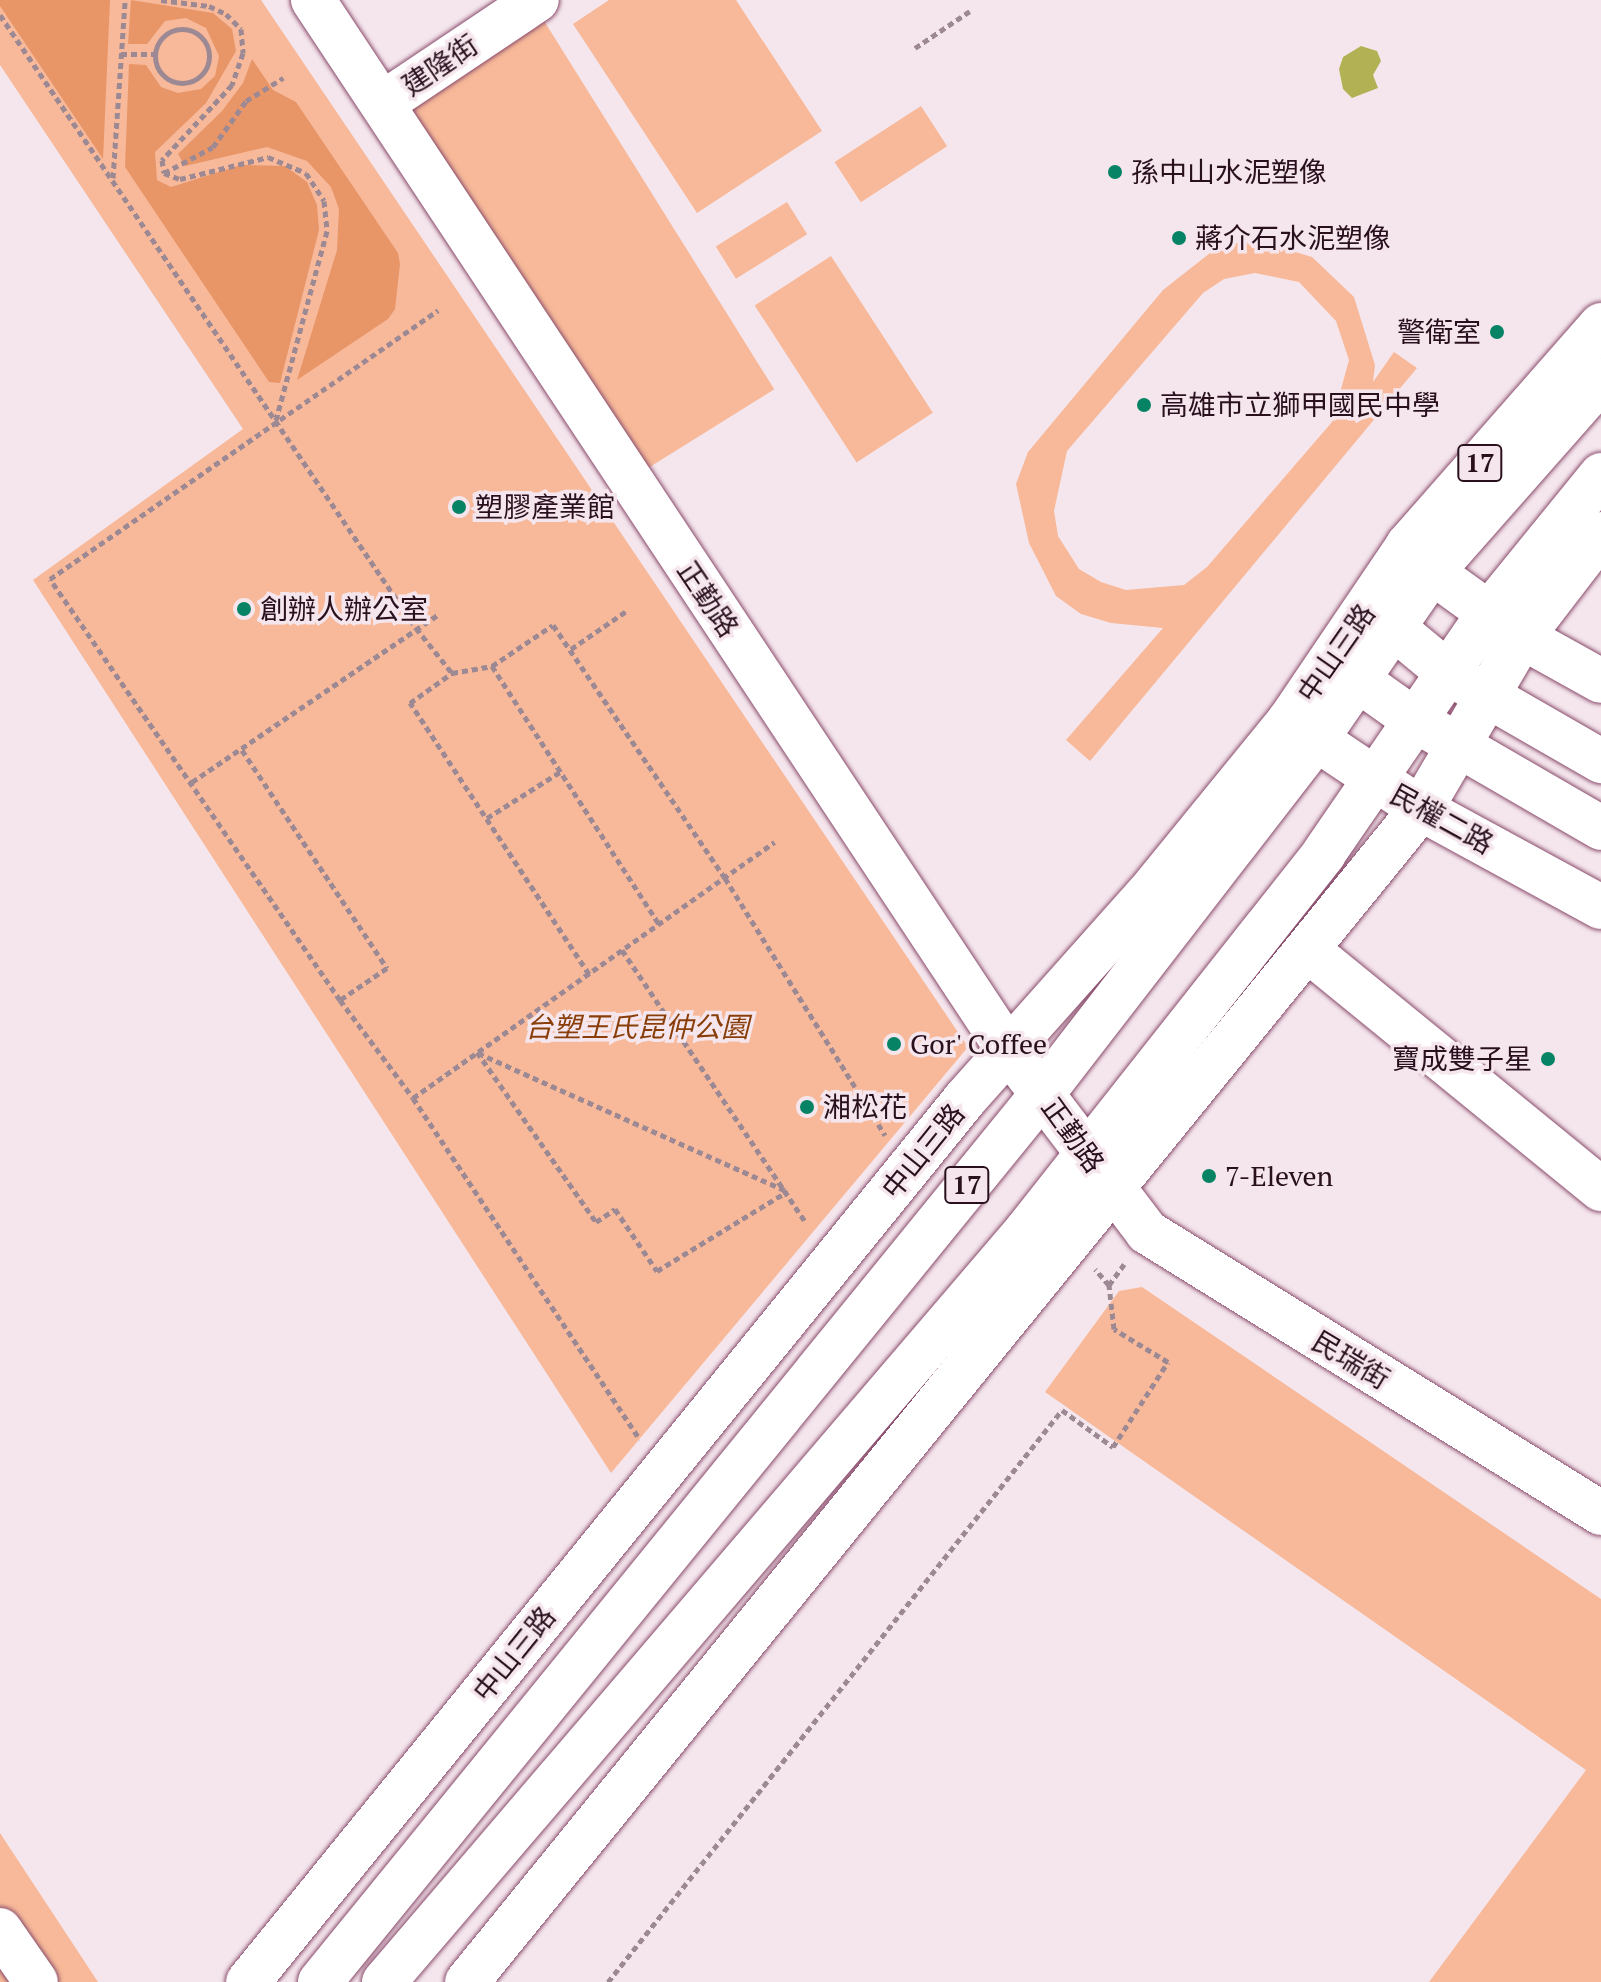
<!DOCTYPE html>
<html>
<head>
<meta charset="utf-8">
<style>
  body { margin:0 }
  #map { position:relative; width:1601px; height:1982px; overflow:hidden; background:#f5e6ed; font-family:"PT Serif","Noto Sans TC",serif }
  div>[style] { position:absolute }
  .green>* { inset:0; background:#f7b999; transform-origin:0 0 }
  .forest>* { inset:0; background:#e89568 }
  .water>* { inset:0; background:#b2b254 }
  .path>* { height:5px; margin-top:-2.5px; transform-origin:0; background:repeating-linear-gradient(90deg,#9d8993 0 6px,transparent 0 10px) }
  .path>.ring { margin:-2.5px; padding:0; box-sizing:content-box; background:none; border:5px solid #9d8993; border-radius:50% }
  .roads { filter:drop-shadow(0 0 2px #894b6b) drop-shadow(0 0 2px #894b6b) }
  .minor>* { height:44px; margin:-22px; padding:0 22px; transform-origin:22px; border-radius:22px; background:#fff }
  .major>* { height:44px; margin:-22px; padding:0 22px; transform-origin:22px; border-radius:22px; background:#fff }
  .dots>* { width:22px; height:22px; translate:-50% -50%; box-sizing:border-box; border:4px solid #f5e6ed; border-radius:50% }
  span { translate:-50% -50%; white-space:nowrap; text-align:center; line-height:1.15; -webkit-text-stroke:7px #f5e6ed; paint-order:stroke }
  .shield-label span { padding:2px 6px; background:#f5e6ed; border:2px solid; border-radius:6px; -webkit-text-stroke-width:0 }
  .shield-label { font-size:26px; color:#29101d; font-weight:700 }
  .street-label { font-size:28px; color:#29101d }
  .poi-label { font-size:28px; color:#29101d }
  .left { translate:0 -50%; text-align:left }
  .right { translate:-100% -50%; text-align:right }
  .park-label { font-size:28px; color:#893e09; font-style:italic }
</style>
</head>
<body>
<div id="map">
  <div class="green">
    <i style="clip-path:polygon(0 0,261px 0,968px 1047px,611px 1473px,33px 580px,243px 429px,0 65px)"></i>
    <i style="left:531px;top:0;width:459px;height:161px;rotate:58deg"></i>
    <i style="clip-path:polygon(609px 0,736px 0,822px 131px,697px 213px,573px 24px)"></i>
    <i style="left:921px;top:106px;width:48px;height:103px;rotate:57deg"></i>
    <i style="left:787px;top:202px;width:38px;height:84px;rotate:58deg"></i>
    <i style="clip-path:polygon(evenodd,1255px 240px,1312px 257px,1354px 297px,1375px 365px,1373px 382px,1394px 352px,1417px 368px,1090px 761px,1066px 740px,1163px 628px,1111px 623px,1081px 614px,1056px 596px,1029px 543px,1016px 484px,1028px 452px,1163px 290px,1219px 246px,1255px 240px,1255px 273px,1299px 282px,1336px 321px,1349px 360px,1332px 422px,1207px 567px,1184px 585px,1126px 590px,1101px 582px,1079px 569px,1058px 536px,1054px 511px,1067px 451px,1203px 293px,1224px 279px,1255px 273px)"></i>
    <i style="left:831px;top:256px;width:187px;height:91px;rotate:57deg"></i>
    <i style="clip-path:polygon(1142px 1287px,1601px 1599px,1601px 1982px,1429px 1982px,1586px 1770px,1045px 1392px,1119px 1291px)"></i>
    <i style="clip-path:polygon(0 1833px,98px 1982px,0 1982px)"></i>
  </div>
  <div class="forest">
    <i style="clip-path:polygon(0 0,110px 0,103px 159px,0 6px)"></i>
    <i style="clip-path:polygon(131px 0,213px 13px,232px 29px,236px 51px,206px 103px,155px 152px,157px 180px,171px 187px,241px 165px,285px 166px,307px 182px,317px 205px,319px 230px,280px 383px,269px 382px,125px 167px,129px 64px,146px 65px,161px 87px,178px 93px,201px 89px,215px 76px,219px 56px,206px 28px,186px 18px,165px 21px,147px 44px,128px 44px)"></i>
    <i style="clip-path:polygon(252px 59px,273px 90px,296px 102px,398px 253px,400px 264px,395px 309px,388px 319px,297px 380px,337px 250px,339px 209px,331px 187px,307px 161px,267px 147px,185px 166px,178px 154px,222px 111px,243px 83px)"></i>
  </div>
  <div class="water">
    <i style="clip-path:polygon(1361px 46px,1377px 51px,1381px 61px,1373px 75px,1378px 88px,1352px 98px,1343px 89px,1339px 69px,1343px 57px)"></i>
  </div>
  <div class="path">
    <i style="left:161px;top:0;width:48px;rotate:7.1deg"></i>
    <i style="left:209px;top:6px;width:19px;rotate:25deg"></i>
    <i style="left:226px;top:14px;width:21px;rotate:45deg"></i>
    <i style="left:241px;top:29px;width:24px;rotate:85deg"></i>
    <i style="left:243px;top:53px;width:34px;rotate:109deg"></i>
    <i style="left:232px;top:85px;width:103px;rotate:133deg"></i>
    <i style="left:162px;top:160px;width:13px;rotate:81deg"></i>
    <i style="left:164px;top:173px;width:17px;rotate:21deg"></i>
    <i style="left:180px;top:179px;width:91px;rotate:-14deg"></i>
    <i style="left:268px;top:157px;width:41px;rotate:22.8deg"></i>
    <i style="left:306px;top:173px;width:33px;rotate:57deg"></i>
    <i style="left:324px;top:201px;width:30px;rotate:84deg"></i>
    <i style="left:327px;top:231px;width:196px;rotate:105.1deg"></i>
    <i style="left:0;top:15px;width:741px;rotate:55.84deg"></i>
    <i style="left:416px;top:628px;width:58px;rotate:51.3deg"></i>
    <i class="ring" style="left:155px;top:29px;width:49px;height:49px"></i>
    <i style="left:915px;top:48px;width:66px;rotate:-33.9deg"></i>
    <i style="left:121px;top:54px;width:34px"></i>
    <i style="left:164px;top:173px;width:55px;rotate:-28deg"></i>
    <i style="left:213px;top:147px;width:57px;rotate:-54.3deg"></i>
    <i style="left:246px;top:101px;width:44px;rotate:-31.9deg"></i>
    <i style="left:113px;top:178px;width:178px;rotate:-86.1deg"></i>
    <i style="left:571px;top:649px;width:69px;rotate:-34.4deg"></i>
    <i style="left:492px;top:666px;width:307px;rotate:57.1deg"></i>
    <i style="left:242px;top:750px;width:262px;rotate:56.4deg"></i>
    <i style="left:387px;top:968px;width:57px;rotate:145.8deg"></i>
    <i style="left:340px;top:1000px;width:122px;rotate:53.3deg"></i>
    <i style="left:413px;top:1098px;width:410px;rotate:56.4deg"></i>
    <i style="left:192px;top:782px;width:299px;rotate:-34.2deg"></i>
    <i style="left:487px;top:818px;width:86px;rotate:-32.2deg"></i>
    <i style="left:622px;top:950px;width:327px;rotate:56deg"></i>
    <i style="left:589px;top:974px;width:325px;rotate:-123.4deg"></i>
    <i style="left:410px;top:703px;width:52px;rotate:-35.5deg"></i>
    <i style="left:452px;top:673px;width:41px;rotate:-9.9deg"></i>
    <i style="left:492px;top:666px;width:73px;rotate:-33.9deg"></i>
    <i style="left:553px;top:625px;width:306px;rotate:55.8deg"></i>
    <i style="left:725px;top:878px;width:303px;rotate:58.1deg"></i>
    <i style="left:340px;top:1000px;width:511px;rotate:-124.56deg"></i>
    <i style="left:50px;top:579px;width:472px;rotate:-34.7deg"></i>
    <i style="left:477px;top:1052px;width:208px;rotate:55deg"></i>
    <i style="left:596px;top:1222px;width:23px;rotate:-34deg"></i>
    <i style="left:615px;top:1209px;width:75px;rotate:55.9deg"></i>
    <i style="left:657px;top:1271px;width:153px;rotate:-31.4deg"></i>
    <i style="left:478px;top:1053px;width:338px;rotate:24.1deg"></i>
    <i style="left:413px;top:1098px;width:443px;rotate:-35.3deg"></i>
    <i style="left:1109px;top:1285px;width:26px;rotate:-54deg"></i>
    <i style="left:608px;top:1982px;width:730px;rotate:-51.56deg"></i>
    <i style="left:1062px;top:1410px;width:63px;rotate:36deg"></i>
    <i style="left:1113px;top:1447px;width:101px;rotate:-57.1deg"></i>
    <i style="left:1168px;top:1362px;width:63px;rotate:-148.6deg"></i>
    <i style="left:1114px;top:1329px;width:44px;rotate:-96.5deg"></i>
    <i style="left:1109px;top:1285px;width:21px;rotate:-131deg"></i>
  </div>
  <div class="roads">
    <div class="minor">
      <i style="left:313px;top:0;width:1257px;rotate:56.49deg"></i>
      <i style="left:1007px;top:1048px;width:231px;rotate:52.7deg"></i>
      <i style="left:1147px;top:1232px;width:534px;rotate:31.76deg"></i>
      <i style="left:383px;top:103px;width:185px;rotate:-33.8deg"></i>
      <i style="left:1408px;top:545px;width:36px;rotate:48deg"></i>
      <i style="left:1432px;top:572px;width:111px;rotate:35.8deg"></i>
      <i style="left:1522px;top:637px;width:90px;rotate:29.1deg"></i>
      <i style="left:1289px;top:721px;width:159px;rotate:33.7deg"></i>
      <i style="left:1421px;top:809px;width:205px;rotate:28.6deg"></i>
      <i style="left:1309px;top:951px;width:377px;rotate:39.2deg"></i>
      <i style="left:0;top:1930px;width:63px;rotate:55.3deg"></i>
    </div>
    <div class="major">
      <i style="left:1371px;top:609px;width:100px;rotate:39.7deg"></i>
      <i style="left:1448px;top:673px;width:177px;rotate:29.9deg"></i>
      <i style="left:1334px;top:663px;width:97px;rotate:35.3deg"></i>
      <i style="left:1413px;top:719px;width:217px;rotate:30.1deg"></i>
      <i style="left:248px;top:1982px;width:1137px;rotate:-50.92deg"></i>
      <i style="left:965px;top:1099px;width:273px;rotate:-48.3deg"></i>
      <i style="left:1147px;top:895px;width:225px;rotate:-50.8deg"></i>
      <i style="left:1289px;top:721px;width:212px;rotate:-55.9deg"></i>
      <i style="left:1408px;top:545px;width:293px;rotate:-48.7deg"></i>
      <i style="left:320px;top:1982px;width:1146px;rotate:-50.88deg"></i>
      <i style="left:1043px;top:1093px;width:450px;rotate:-52.3deg"></i>
      <i style="left:1318px;top:737px;width:201px;rotate:-55.4deg"></i>
      <i style="left:1432px;top:572px;width:256px;rotate:-48.6deg"></i>
      <i style="left:384px;top:1982px;width:988px;rotate:-49.47deg"></i>
      <i style="left:1026px;top:1231px;width:481px;rotate:-51.7deg"></i>
      <i style="left:1324px;top:853px;width:291px;rotate:-55.5deg"></i>
      <i style="left:1489px;top:613px;width:178px;rotate:-50.9deg"></i>
      <i style="left:467px;top:1982px;width:1512px;rotate:-50.88deg"></i>
      <i style="left:1421px;top:809px;width:199px;rotate:-59.6deg"></i>
      <i style="left:1522px;top:637px;width:130px;rotate:-52.5deg"></i>
    </div>
  </div>
  <div class="dots">
    <i style="left:1115px;top:172px;background:#058364"></i>
    <i style="left:1179px;top:238px;background:#058364"></i>
    <i style="left:1497px;top:332px;background:#058364"></i>
    <i style="left:1144px;top:405px;background:#058364"></i>
    <i style="left:459px;top:507px;background:#058364"></i>
    <i style="left:244px;top:609px;background:#058364"></i>
    <i style="left:894px;top:1044px;background:#058364"></i>
    <i style="left:1548px;top:1059px;background:#058364"></i>
    <i style="left:807px;top:1107px;background:#058364"></i>
    <i style="left:1209px;top:1176px;background:#058364"></i>
  </div>
  <div class="shield-label">
    <span style="left:1480px;top:463px">17</span>
    <span style="left:967px;top:1185px">17</span>
  </div>
  <div class="street-label">
    <span style="left:440px;top:65px;rotate:-34deg">建隆街</span>
    <span style="left:708px;top:599px;rotate:56deg">正勤路</span>
    <span style="left:1336px;top:653px;rotate:-55deg">中山三路</span>
    <span style="left:1442px;top:819px;rotate:29deg">民權二路</span>
    <span style="left:1073px;top:1135px;rotate:54deg">正勤路</span>
    <span style="left:923px;top:1151px;rotate:-51deg">中山三路</span>
    <span style="left:1351px;top:1360px;rotate:31deg">民瑞街</span>
    <span style="left:514px;top:1654px;rotate:-51deg">中山三路</span>
  </div>
  <div class="poi-label">
    <span class="left" style="left:1131px;top:172px">孫中山水泥塑像</span>
    <span class="left" style="left:1195px;top:238px">蔣介石水泥塑像</span>
    <span class="right" style="left:1481px;top:332px">警衛室</span>
    <span class="left" style="left:1160px;top:405px">高雄市立獅甲國民中學</span>
    <span class="left" style="left:475px;top:507px">塑膠產業館</span>
    <span class="left" style="left:260px;top:609px">創辦人辦公室</span>
    <span class="left" style="left:910px;top:1044px">Gor' Coffee</span>
    <span class="right" style="left:1532px;top:1059px">寶成雙子星</span>
    <span class="left" style="left:823px;top:1107px">湘松花</span>
    <span class="left" style="left:1225px;top:1176px">7-Eleven</span>
  </div>
  <div class="park-label">
    <span style="left:637px;top:1027px">台塑王氏昆仲公園</span>
  </div>
</div>
</body>
</html>
